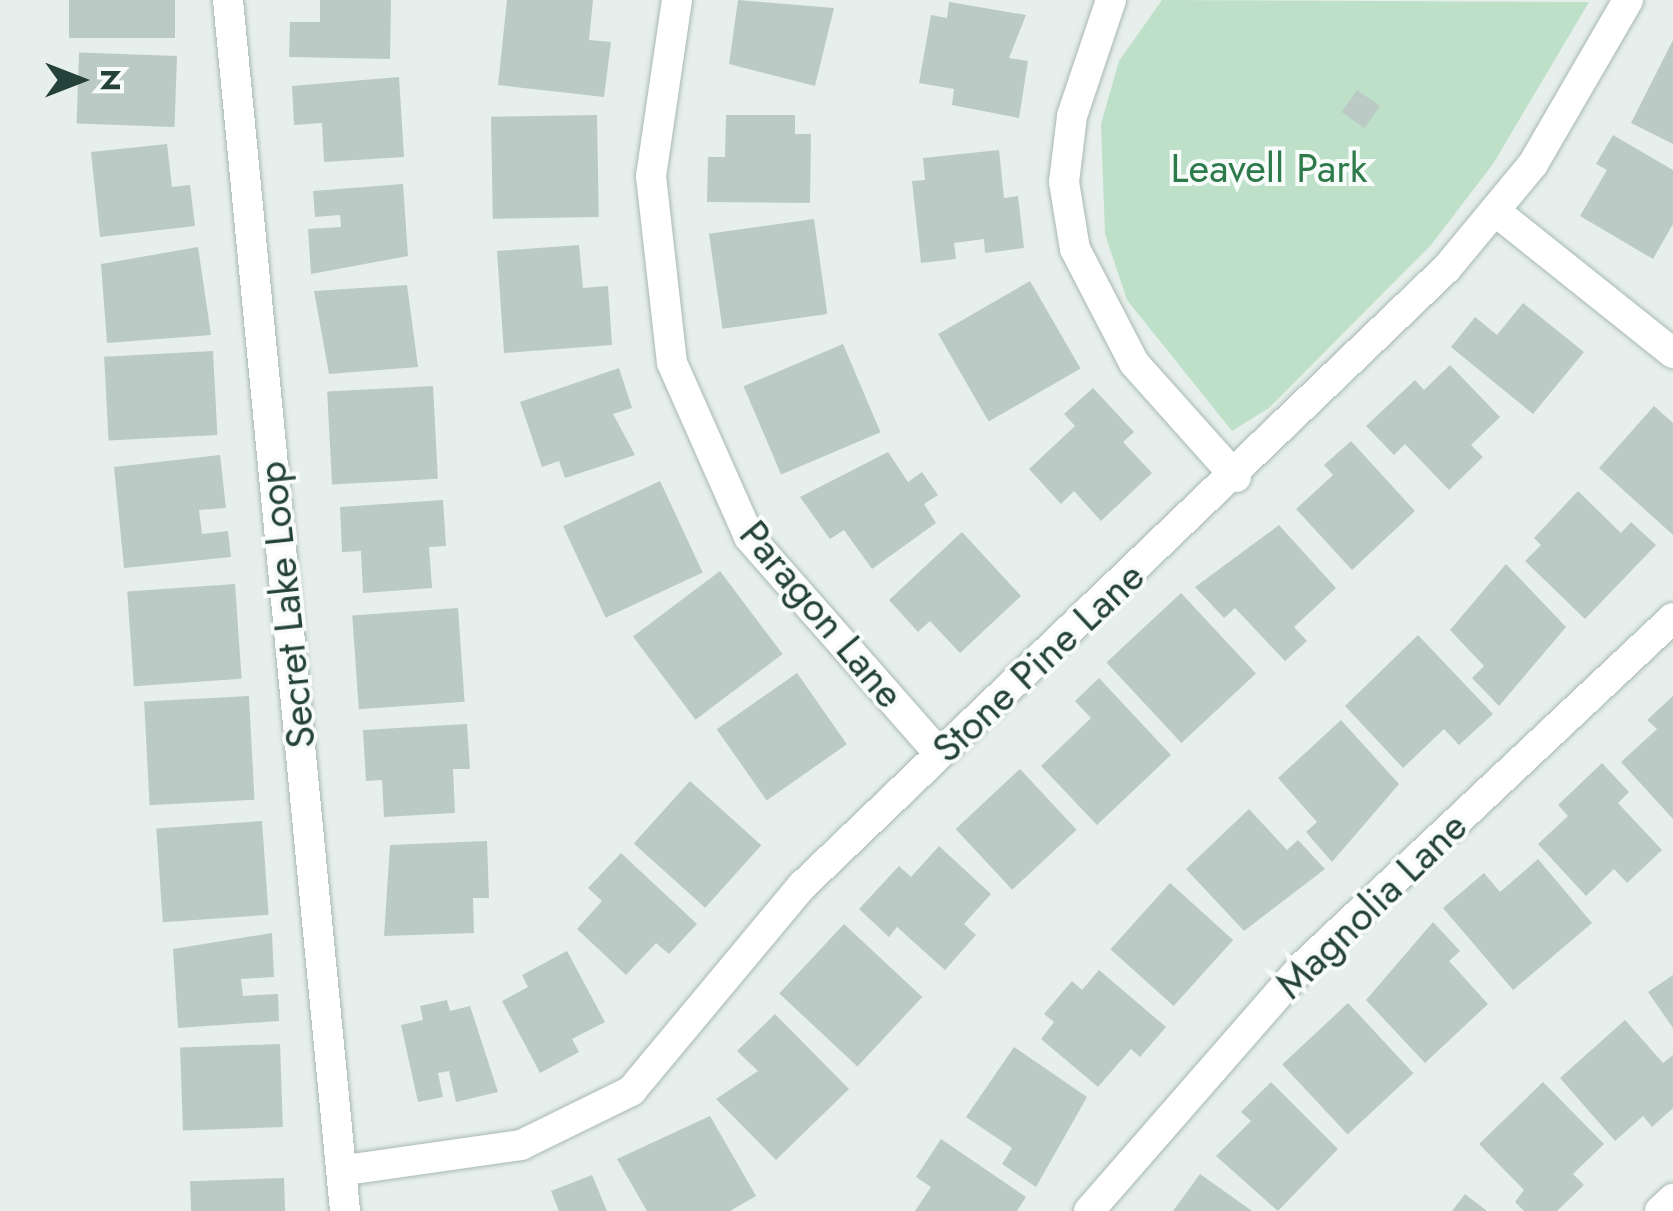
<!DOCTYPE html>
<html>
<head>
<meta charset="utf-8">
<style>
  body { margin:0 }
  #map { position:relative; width:1673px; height:1211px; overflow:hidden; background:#e6efeb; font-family:Jost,sans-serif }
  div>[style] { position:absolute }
  .green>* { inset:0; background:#bfe0c8 }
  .building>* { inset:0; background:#bbcac4; transform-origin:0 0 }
  .roads { filter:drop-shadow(0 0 2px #a8b8b2) drop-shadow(0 0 2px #a8b8b2) }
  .minor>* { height:30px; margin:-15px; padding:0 15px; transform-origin:15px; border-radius:15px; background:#fff }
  span { translate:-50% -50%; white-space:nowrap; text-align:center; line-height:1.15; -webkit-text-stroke:8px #f7fbf9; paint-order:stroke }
  .park-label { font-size:40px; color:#2d7a4b }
  .street-label { font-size:40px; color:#24423a }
  .north { position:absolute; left:30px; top:30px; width:100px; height:100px; -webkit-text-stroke:8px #f7fbf9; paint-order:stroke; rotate:90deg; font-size:28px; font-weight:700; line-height:40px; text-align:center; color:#24423a }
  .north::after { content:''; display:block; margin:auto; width:35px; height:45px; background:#24423a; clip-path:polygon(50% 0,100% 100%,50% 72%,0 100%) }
</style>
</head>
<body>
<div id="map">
  <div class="green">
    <i style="clip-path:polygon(1162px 0,1589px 2px,1493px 164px,1431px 245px,1269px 408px,1232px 431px,1127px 300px,1105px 234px,1101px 124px,1119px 61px)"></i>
  </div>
  <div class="building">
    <i style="left:69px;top:0;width:106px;height:38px"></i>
    <i style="clip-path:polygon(320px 0,391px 0,390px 59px,289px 57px,290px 22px,320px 22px)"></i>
    <i style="clip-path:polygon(507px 0,593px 0,589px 40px,611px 42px,604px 97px,498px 85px)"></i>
    <i style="clip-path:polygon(738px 0,834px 8px,815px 86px,729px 64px)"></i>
    <i style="clip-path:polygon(949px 2px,1026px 15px,1009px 58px,1028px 61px,1019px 118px,952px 105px,954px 89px,919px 83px,931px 15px,947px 18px)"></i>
    <i style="clip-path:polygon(1673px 40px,1673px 144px,1631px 123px)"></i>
    <i style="left:177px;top:56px;width:71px;height:98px;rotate:92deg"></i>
    <i style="clip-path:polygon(399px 77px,404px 157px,324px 162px,322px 123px,294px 125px,292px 86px)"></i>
    <i style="left:1357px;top:90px;width:28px;height:27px;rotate:35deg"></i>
    <i style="left:597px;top:115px;width:102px;height:106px;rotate:89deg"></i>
    <i style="clip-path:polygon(726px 115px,795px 115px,795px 134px,811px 134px,810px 203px,707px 202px,708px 157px,725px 157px)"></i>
    <i style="clip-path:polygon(1613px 135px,1673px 170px,1673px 224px,1653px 259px,1580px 216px,1607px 170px,1596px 164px)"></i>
    <i style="clip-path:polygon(167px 144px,172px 187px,190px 185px,195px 226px,100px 237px,91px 152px)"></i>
    <i style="clip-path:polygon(999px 150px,1004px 198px,1018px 196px,1024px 248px,985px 253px,984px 239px,954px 243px,956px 259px,921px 263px,912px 181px,925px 180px,923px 158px)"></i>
    <i style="clip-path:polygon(403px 184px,408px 256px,311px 274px,308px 229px,341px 227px,340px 215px,315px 217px,313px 191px)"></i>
    <i style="left:814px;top:219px;width:96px;height:106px;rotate:82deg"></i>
    <i style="clip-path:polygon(579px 245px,583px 288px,608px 286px,612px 345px,504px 353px,497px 251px)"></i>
    <i style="clip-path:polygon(198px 247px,211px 335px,107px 343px,101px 264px)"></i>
    <i style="left:1030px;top:281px;width:101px;height:106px;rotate:60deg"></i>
    <i style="clip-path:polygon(407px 285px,418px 367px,329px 374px,314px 291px)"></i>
    <i style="clip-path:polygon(1523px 303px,1584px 352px,1533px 414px,1451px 347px,1475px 317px,1497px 335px)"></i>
    <i style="left:843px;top:344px;width:96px;height:108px;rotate:67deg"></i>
    <i style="left:213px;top:351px;width:84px;height:109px;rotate:87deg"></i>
    <i style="clip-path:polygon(1450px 365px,1500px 417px,1471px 445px,1483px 457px,1449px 490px,1405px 444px,1394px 455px,1366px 426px,1415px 380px,1424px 390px)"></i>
    <i style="clip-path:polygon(619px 368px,632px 408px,613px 414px,635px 455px,565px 478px,559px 461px,542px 467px,520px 402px)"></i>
    <i style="left:433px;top:386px;width:93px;height:106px;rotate:87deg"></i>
    <i style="clip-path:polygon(1093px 388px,1134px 432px,1123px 442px,1152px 473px,1101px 521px,1074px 491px,1061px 504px,1029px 469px,1075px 426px,1064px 414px)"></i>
    <i style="clip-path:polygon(1654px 406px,1673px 423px,1673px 535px,1599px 468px)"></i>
    <i style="clip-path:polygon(1351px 441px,1415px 511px,1352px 570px,1296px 509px,1333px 475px,1324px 465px)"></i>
    <i style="clip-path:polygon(888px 452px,908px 482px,922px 472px,938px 495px,924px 504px,936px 523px,872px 569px,844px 530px,830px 539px,800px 497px)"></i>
    <i style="clip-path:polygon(220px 455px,226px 508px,199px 510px,202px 534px,228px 531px,231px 557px,124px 568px,114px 467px)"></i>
    <i style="left:660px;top:481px;width:101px;height:107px;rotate:65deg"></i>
    <i style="clip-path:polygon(1578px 491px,1621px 533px,1631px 522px,1656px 545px,1585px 619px,1525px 561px,1541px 545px,1534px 538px)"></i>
    <i style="clip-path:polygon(443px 500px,446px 546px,429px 547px,432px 588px,363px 593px,361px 551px,342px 552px,340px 507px)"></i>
    <i style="clip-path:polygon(1279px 525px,1336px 588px,1294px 627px,1307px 641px,1285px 661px,1235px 608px,1224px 618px,1195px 587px)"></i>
    <i style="clip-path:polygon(962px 532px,1021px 596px,960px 653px,930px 621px,918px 632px,889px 600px)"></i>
    <i style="clip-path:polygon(1506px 564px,1566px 627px,1499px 706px,1472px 678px,1484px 666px,1450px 630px)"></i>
    <i style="left:720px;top:571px;width:104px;height:109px;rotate:53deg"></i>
    <i style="left:235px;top:584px;width:95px;height:108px;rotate:86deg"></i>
    <i style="left:1181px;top:593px;width:110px;height:102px;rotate:47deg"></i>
    <i style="left:458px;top:608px;width:94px;height:106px;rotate:86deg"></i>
    <i style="clip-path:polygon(1418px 635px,1493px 714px,1459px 745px,1444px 729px,1403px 768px,1345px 706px)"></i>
    <i style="left:797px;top:673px;width:87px;height:98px;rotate:55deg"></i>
    <i style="clip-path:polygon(1099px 678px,1171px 755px,1097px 825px,1041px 766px,1091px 718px,1075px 701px)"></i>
    <i style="left:249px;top:696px;width:104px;height:105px;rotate:87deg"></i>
    <i style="clip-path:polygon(1673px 696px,1673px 819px,1621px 762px,1657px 729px,1647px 720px)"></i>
    <i style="clip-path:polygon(1341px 720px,1399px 784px,1332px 862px,1306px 832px,1317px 822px,1278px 778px)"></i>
    <i style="clip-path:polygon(467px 724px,470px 769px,453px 769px,455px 813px,384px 817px,382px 780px,366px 781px,363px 730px)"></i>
    <i style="clip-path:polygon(1602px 763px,1629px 792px,1618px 803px,1662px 850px,1627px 883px,1614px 869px,1586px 896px,1538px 844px,1568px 816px,1558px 805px)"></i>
    <i style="left:1020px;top:769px;width:83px;height:88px;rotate:47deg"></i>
    <i style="left:690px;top:781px;width:96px;height:84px;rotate:42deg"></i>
    <i style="clip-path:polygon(1249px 809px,1287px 850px,1298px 840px,1325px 869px,1244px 931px,1186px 869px)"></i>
    <i style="left:262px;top:821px;width:94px;height:106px;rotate:86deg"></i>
    <i style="clip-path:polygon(487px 841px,489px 898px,473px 898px,474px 933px,384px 936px,390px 845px)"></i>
    <i style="clip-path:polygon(939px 846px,991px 894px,964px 924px,976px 935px,945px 970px,897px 927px,889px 937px,859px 909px,899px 866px,911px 877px)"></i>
    <i style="clip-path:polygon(621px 853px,697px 924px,669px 954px,656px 943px,626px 975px,577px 929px,602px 901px,588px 888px)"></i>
    <i style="clip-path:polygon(1538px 859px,1592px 923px,1513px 990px,1443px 908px,1484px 873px,1500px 892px)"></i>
    <i style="left:1170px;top:883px;width:85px;height:89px;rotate:42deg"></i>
    <i style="clip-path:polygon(1433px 922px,1460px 951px,1449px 961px,1488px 1004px,1425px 1063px,1366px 1000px)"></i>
    <i style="left:844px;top:924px;width:107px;height:95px;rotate:43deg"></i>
    <i style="clip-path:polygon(272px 933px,274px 977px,241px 979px,243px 996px,278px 994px,279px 1021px,178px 1028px,173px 949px)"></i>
    <i style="clip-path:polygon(567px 951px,605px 1022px,572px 1039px,579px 1052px,540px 1073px,502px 1001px,528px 987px,522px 975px)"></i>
    <i style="clip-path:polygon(1099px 970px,1166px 1027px,1140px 1057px,1131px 1049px,1098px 1087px,1041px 1039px,1054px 1022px,1044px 1014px,1072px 981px,1082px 990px)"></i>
    <i style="clip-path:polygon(1673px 975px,1673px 1028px,1648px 992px)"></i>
    <i style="clip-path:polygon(447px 1000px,450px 1011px,470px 1006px,498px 1092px,456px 1102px,449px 1071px,438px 1073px,443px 1097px,418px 1102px,401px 1025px,423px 1020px,420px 1006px)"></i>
    <i style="left:1348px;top:1003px;width:96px;height:90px;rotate:47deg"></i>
    <i style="clip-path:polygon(775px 1014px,849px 1089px,776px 1160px,716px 1099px,758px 1071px,737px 1051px)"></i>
    <i style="clip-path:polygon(1625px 1020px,1663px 1063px,1673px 1055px,1673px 1108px,1652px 1127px,1643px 1116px,1615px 1141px,1560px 1078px)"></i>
    <i style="left:280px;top:1044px;width:83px;height:100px;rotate:88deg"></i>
    <i style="clip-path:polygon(1014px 1047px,1087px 1097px,1036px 1187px,1002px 1164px,1012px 1148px,966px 1117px)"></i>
    <i style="clip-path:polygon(1271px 1082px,1338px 1149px,1278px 1211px,1216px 1156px,1251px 1121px,1241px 1112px)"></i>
    <i style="clip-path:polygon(1543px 1082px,1604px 1144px,1573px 1174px,1584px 1185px,1557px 1211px,1524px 1211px,1515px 1202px,1524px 1190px,1479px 1144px)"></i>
    <i style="clip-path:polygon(710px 1116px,756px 1196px,730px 1211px,647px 1211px,617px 1159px)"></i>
    <i style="clip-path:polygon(941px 1139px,1026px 1197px,1017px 1211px,915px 1211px,931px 1187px,916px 1177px)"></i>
    <i style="clip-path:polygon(1200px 1174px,1252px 1211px,1173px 1211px)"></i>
    <i style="clip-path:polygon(592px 1175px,607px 1211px,559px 1211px,551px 1191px)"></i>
    <i style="left:284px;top:1178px;width:33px;height:94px;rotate:88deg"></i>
    <i style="clip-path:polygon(1465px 1194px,1487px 1211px,1452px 1211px)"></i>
  </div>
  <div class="roads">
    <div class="minor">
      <i style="left:228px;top:0;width:1217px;rotate:84.48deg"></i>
      <i style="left:677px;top:0;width:178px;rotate:98.4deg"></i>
      <i style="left:651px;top:176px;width:188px;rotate:83.6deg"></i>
      <i style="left:672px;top:363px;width:190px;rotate:66.1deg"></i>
      <i style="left:749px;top:537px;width:288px;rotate:48.7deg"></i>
      <i style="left:1111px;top:0;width:122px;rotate:108.6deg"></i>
      <i style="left:1072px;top:116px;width:66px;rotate:96.9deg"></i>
      <i style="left:1064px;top:182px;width:68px;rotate:80.7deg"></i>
      <i style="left:1075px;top:249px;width:128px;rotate:62.6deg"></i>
      <i style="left:1134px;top:363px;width:153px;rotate:48.2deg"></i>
      <i style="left:1495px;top:211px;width:228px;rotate:38.6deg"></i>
      <i style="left:346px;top:1170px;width:177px;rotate:-8.1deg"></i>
      <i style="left:521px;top:1145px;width:123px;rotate:-26.1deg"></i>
      <i style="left:631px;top:1091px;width:267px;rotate:-50.2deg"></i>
      <i style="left:802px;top:886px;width:893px;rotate:-43.78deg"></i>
      <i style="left:1447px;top:268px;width:135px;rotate:-50.4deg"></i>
      <i style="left:1533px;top:164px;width:190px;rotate:-59.9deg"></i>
      <i style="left:1089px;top:1211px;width:325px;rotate:-48.9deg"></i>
      <i style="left:1303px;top:966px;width:508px;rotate:-43.24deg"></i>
      <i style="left:1660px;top:1211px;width:18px;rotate:-43deg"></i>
    </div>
  </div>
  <div class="park-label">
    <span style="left:1269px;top:168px">Leavell Park</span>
  </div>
  <div class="street-label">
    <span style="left:286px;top:605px;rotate:-96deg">Secret Lake Loop</span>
    <span style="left:822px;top:614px;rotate:50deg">Paragon Lane</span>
    <span style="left:1038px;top:662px;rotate:-43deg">Stone Pine Lane</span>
    <span style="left:1371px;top:905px;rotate:-44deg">Magnolia Lane</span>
  </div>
  <div class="north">N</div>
</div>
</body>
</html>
